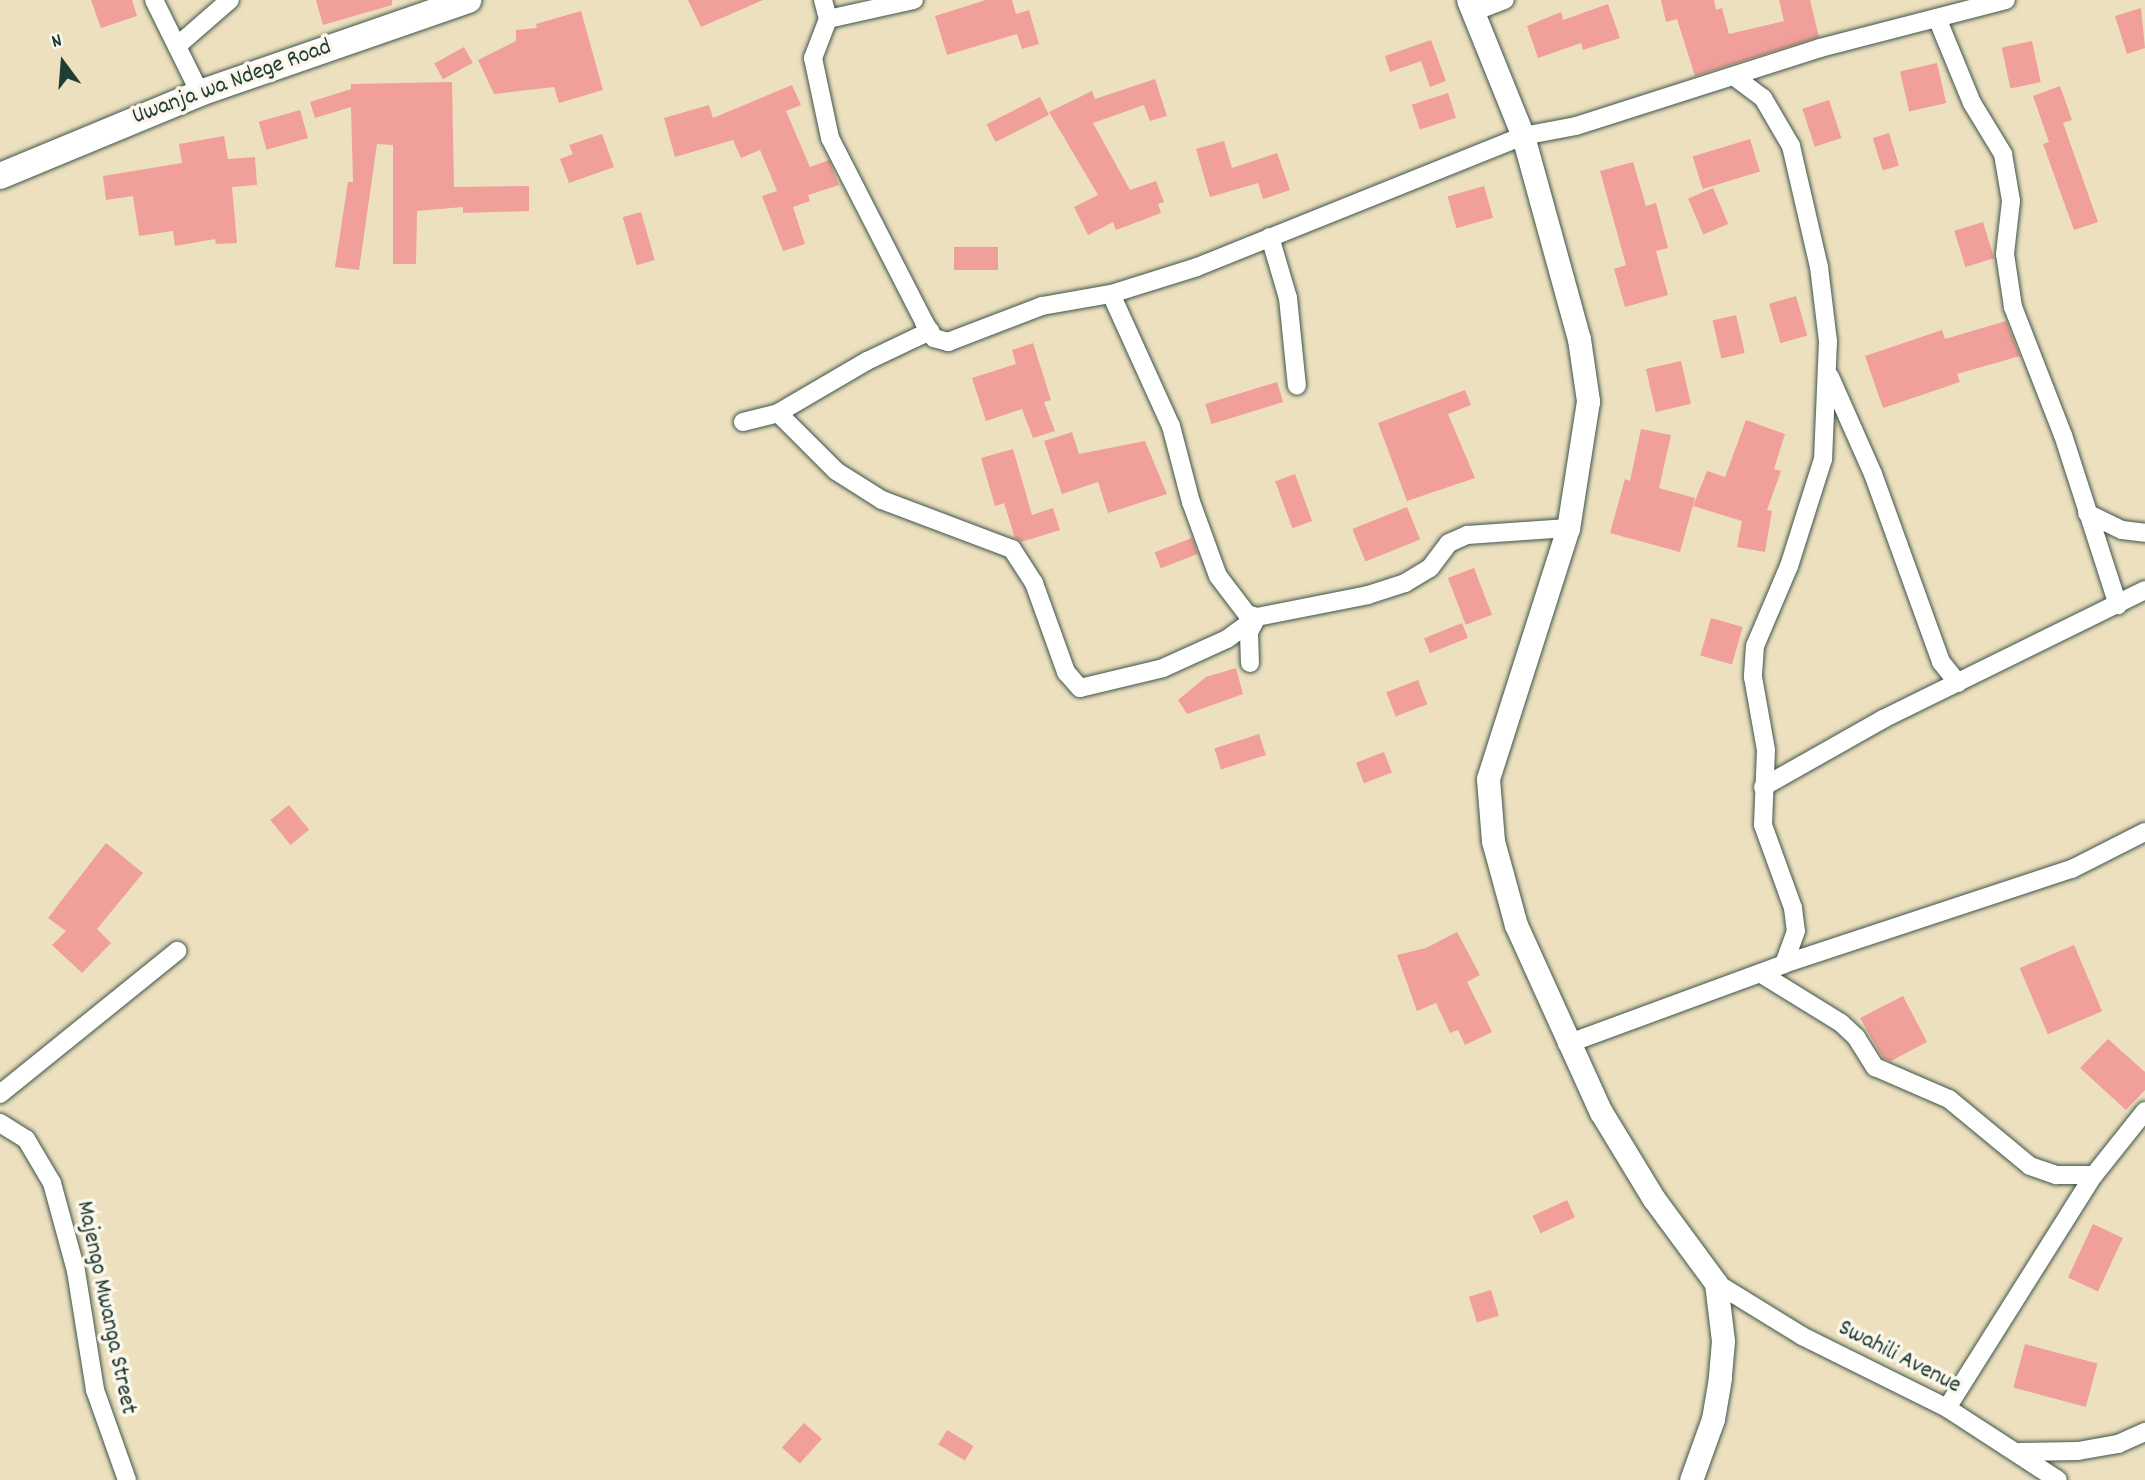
<!DOCTYPE html>
<style>
body{margin:0}
#map{position:relative;width:2145px;height:1480px;overflow:hidden;background:#ede0bf;font-family:Dekko,sans-serif}
div>[style]{position:absolute}
[style*='--x']{left:calc(var(--x)*1px);top:calc(var(--y)*1px);width:calc(var(--w)*1px);rotate:calc(var(--a)*1deg)}
.building>*{inset:0;background:#f09f9a;transform-origin:0 0}
.roads{filter:drop-shadow(0 0 2px #3e5549) drop-shadow(0 0 2px #3e5549)}
.minor>*{height:18px;margin:-9px;padding:0 9px;transform-origin:9px;border-radius:9px;background:#fff}
.tertiary>*{height:23px;margin:-11.5px;padding:0 11.5px;transform-origin:11.5px;border-radius:11.5px;background:#fff}
.secondary>*{height:26px;margin:-13px;padding:0 13px;transform-origin:13px;border-radius:13px;background:#fff}
span{translate:-50% -50%;white-space:nowrap;text-align:center;line-height:1.15;-webkit-text-stroke:7px #fbf7ec;paint-order:stroke}
.street-label{font-size:24px;color:#1f3d34}
.north{position:absolute;left:28px;top:28px;width:70px;height:70px;-webkit-text-stroke:5px #fbf7ec;paint-order:stroke;rotate:344deg;font-size:19px;font-weight:700;line-height:28px;text-align:center;color:#1f3d34}
.north::after{content:'';display:block;margin:auto;width:24px;height:32px;background:#1f3d34;clip-path:polygon(50% 0,100% 100%,50% 72%,0 100%)}
</style>
<div id="map">
<div class="building">
<div style="clip-path:polygon(91px 0,132px 0,137px 16px,101px 28px)"></div>
<div style="clip-path:polygon(316px 0,392px 0,392px 5px,323px 25px)"></div>
<div style="clip-path:polygon(688px 0,763px 0,701px 27px)"></div>
<div style="clip-path:polygon(986px 0,1012px 0,1016px 14px,1029px 10px,1039px 44px,1022px 49px,1017px 34px,947px 55px,935px 16px)"></div>
<div style="clip-path:polygon(1661px 0,1714px 0,1716px 10px,1722px 8px,1729px 34px,1784px 21px,1779px 0,1810px 0,1819px 37px,1695px 76px,1677px 19px,1666px 22px)"></div>
<div style="clip-path:polygon(1608px 4px,1620px 38px,1583px 50px,1581px 43px,1538px 58px,1527px 26px,1561px 12px,1563px 20px)"></div>
<div style="clip-path:polygon(2141px 8px,2145px 48px,2127px 54px,2115px 16px)"></div>
<div style="clip-path:polygon(581px 11px,603px 90px,559px 103px,554px 87px,494px 94px,478px 60px,516px 41px,516px 30px,537px 28px,536px 24px)"></div>
<div style="clip-path:polygon(1431px 40px,1446px 81px,1430px 87px,1421px 61px,1390px 72px,1385px 56px)"></div>
<div style="left:2032px;top:41px;width:42px;height:31px;rotate:78deg"></div>
<div style="left:464px;top:47px;width:18px;height:34px;rotate:61deg"></div>
<div style="left:1937px;top:63px;width:41px;height:38px;rotate:77deg"></div>
<div style="clip-path:polygon(1155px 79px,1167px 116px,1150px 121px,1144px 105px,1093px 123px,1130px 190px,1156px 181px,1164px 202px,1158px 204px,1161px 213px,1116px 230px,1113px 222px,1088px 235px,1074px 207px,1098px 195px,1049px 112px,1092px 91px,1095px 99px)"></div>
<div style="clip-path:polygon(452px 82px,454px 187px,529px 186px,529px 211px,463px 213px,463px 207px,417px 211px,416px 264px,393px 264px,393px 145px,377px 144px,359px 270px,335px 267px,348px 182px,353px 182px,351px 107px,315px 118px,310px 102px,351px 89px,351px 84px)"></div>
<div style="clip-path:polygon(792px 85px,801px 105px,786px 111px,810px 167px,829px 160px,839px 185px,808px 195px,810px 201px,793px 207px,805px 244px,783px 251px,762px 196px,777px 191px,760px 150px,741px 158px,733px 140px,675px 157px,664px 118px,709px 105px,713px 118px)"></div>
<div style="clip-path:polygon(2060px 86px,2072px 120px,2063px 123px,2098px 222px,2074px 230px,2043px 144px,2049px 142px,2033px 96px)"></div>
<div style="left:1448px;top:93px;width:26px;height:38px;rotate:72deg"></div>
<div style="left:1040px;top:97px;width:20px;height:60px;rotate:63deg"></div>
<div style="left:1829px;top:100px;width:40px;height:28px;rotate:72deg"></div>
<div style="left:300px;top:110px;width:29px;height:43px;rotate:74deg"></div>
<div style="left:1889px;top:133px;width:34px;height:17px;rotate:73deg"></div>
<div style="clip-path:polygon(602px 134px,614px 167px,569px 183px,560px 159px,573px 154px,569px 145px)"></div>
<div style="clip-path:polygon(224px 136px,228px 159px,255px 157px,257px 185px,232px 187px,237px 243px,216px 244px,215px 239px,175px 246px,173px 231px,139px 236px,133px 196px,106px 200px,103px 176px,182px 163px,179px 144px)"></div>
<div style="left:1750px;top:139px;width:34px;height:60px;rotate:73deg"></div>
<div style="clip-path:polygon(1224px 141px,1232px 168px,1277px 153px,1290px 190px,1263px 199px,1258px 183px,1210px 197px,1196px 149px)"></div>
<div style="clip-path:polygon(1633px 162px,1646px 206px,1656px 203px,1668px 248px,1656px 251px,1668px 295px,1625px 307px,1614px 269px,1626px 265px,1600px 171px)"></div>
<div style="left:1484px;top:186px;width:33px;height:38px;rotate:74deg"></div>
<div style="left:1713px;top:188px;width:39px;height:27px;rotate:67deg"></div>
<div style="left:641px;top:212px;width:50px;height:19px;rotate:74deg"></div>
<div style="left:1983px;top:222px;width:38px;height:30px;rotate:73deg"></div>
<div style="left:998px;top:247px;width:23px;height:44px;rotate:90deg"></div>
<div style="left:1796px;top:296px;width:41px;height:28px;rotate:74deg"></div>
<div style="left:1736px;top:315px;width:39px;height:24px;rotate:77deg"></div>
<div style="clip-path:polygon(2006px 321px,2020px 356px,1957px 374px,1960px 382px,1883px 408px,1865px 356px,1942px 330px,1945px 339px)"></div>
<div style="clip-path:polygon(1033px 343px,1051px 400px,1044px 402px,1055px 431px,1033px 438px,1022px 409px,986px 421px,972px 378px,1016px 364px,1012px 350px)"></div>
<div style="left:1681px;top:361px;width:44px;height:36px;rotate:77deg"></div>
<div style="left:1277px;top:382px;width:21px;height:75px;rotate:73deg"></div>
<div style="clip-path:polygon(1465px 390px,1471px 405px,1448px 414px,1475px 478px,1407px 501px,1378px 423px)"></div>
<div style="clip-path:polygon(1746px 420px,1785px 434px,1774px 469px,1781px 471px,1767px 510px,1772px 511px,1765px 552px,1737px 547px,1742px 521px,1693px 506px,1707px 471px,1725px 477px)"></div>
<div style="clip-path:polygon(1641px 429px,1671px 435px,1659px 488px,1695px 498px,1680px 552px,1610px 533px,1625px 479px,1630px 481px)"></div>
<div style="clip-path:polygon(1072px 432px,1079px 454px,1145px 441px,1167px 494px,1108px 513px,1098px 482px,1062px 494px,1044px 441px)"></div>
<div style="clip-path:polygon(1013px 449px,1032px 515px,1053px 508px,1060px 530px,1021px 542px,1015px 538px,1004px 503px,995px 506px,981px 458px)"></div>
<div style="left:1295px;top:474px;width:50px;height:21px;rotate:70deg"></div>
<div style="left:1407px;top:507px;width:35px;height:59px;rotate:68deg"></div>
<div style="left:1192px;top:538px;width:17px;height:40px;rotate:69deg"></div>
<div style="left:1474px;top:568px;width:50px;height:28px;rotate:69deg"></div>
<div style="left:1711px;top:618px;width:33px;height:39px;rotate:16deg"></div>
<div style="left:1462px;top:623px;width:16px;height:41px;rotate:68deg"></div>
<div style="clip-path:polygon(1236px 668px,1243px 694px,1187px 714px,1178px 700px,1206px 677px)"></div>
<div style="left:1418px;top:680px;width:26px;height:34px;rotate:69deg"></div>
<div style="left:1259px;top:734px;width:22px;height:47px;rotate:72deg"></div>
<div style="left:1384px;top:752px;width:22px;height:30px;rotate:69deg"></div>
<div style="left:289px;top:805px;width:32px;height:24px;rotate:51deg"></div>
<div style="clip-path:polygon(106px 843px,143px 873px,97px 929px,111px 943px,82px 973px,52px 945px,66px 931px,48px 918px)"></div>
<div style="clip-path:polygon(1457px 932px,1480px 975px,1467px 982px,1492px 1032px,1465px 1045px,1458px 1030px,1450px 1033px,1436px 1003px,1417px 1011px,1397px 955px,1426px 948px)"></div>
<div style="left:2074px;top:945px;width:72px;height:59px;rotate:67deg"></div>
<div style="clip-path:polygon(1903px 996px,1927px 1042px,1891px 1061px,1883px 1058px,1860px 1018px)"></div>
<div style="clip-path:polygon(2108px 1039px,2145px 1072px,2145px 1090px,2126px 1110px,2080px 1068px)"></div>
<div style="left:1567px;top:1200px;width:19px;height:38px;rotate:65deg"></div>
<div style="left:2093px;top:1224px;width:33px;height:59px;rotate:25deg"></div>
<div style="left:1491px;top:1290px;width:27px;height:23px;rotate:73deg"></div>
<div style="left:2025px;top:1344px;width:75px;height:45px;rotate:15deg"></div>
<div style="left:804px;top:1423px;width:24px;height:33px;rotate:42deg"></div>
<div style="left:947px;top:1430px;width:31px;height:17px;rotate:31deg"></div>
</div>
<div class="roads">
<div class="minor">
<div style="--x:154;--y:0;--w:104;--a:63.7"></div>
<div style="--x:823;--y:0;--w:20;--a:75"></div>
<div style="--x:828;--y:19;--w:42;--a:111"></div>
<div style="--x:813;--y:58;--w:82;--a:78"></div>
<div style="--x:830;--y:138;--w:207;--a:62.9"></div>
<div style="--x:924;--y:322;--w:19;--a:58"></div>
<div style="--x:934;--y:338;--w:15;--a:16"></div>
<div style="--x:948;--y:342;--w:101;--a:-21"></div>
<div style="--x:1042;--y:306;--w:70;--a:-9.9"></div>
<div style="--x:1111;--y:294;--w:90;--a:-17.4"></div>
<div style="--x:1197;--y:267;--w:351;--a:-21.9"></div>
<div style="--x:1523;--y:136;--w:54;--a:-10.7"></div>
<div style="--x:1576;--y:126;--w:256;--a:-17.7"></div>
<div style="--x:1820;--y:48;--w:192;--a:-14.5"></div>
<div style="--x:1473;--y:12;--w:34;--a:-21"></div>
<div style="--x:1937;--y:18;--w:92;--a:67.6"></div>
<div style="--x:1972;--y:103;--w:60;--a:58.7"></div>
<div style="--x:2003;--y:154;--w:48;--a:80.3"></div>
<div style="--x:2011;--y:201;--w:53;--a:96.5"></div>
<div style="--x:2005;--y:254;--w:54;--a:81.4"></div>
<div style="--x:2013;--y:307;--w:137;--a:68.7"></div>
<div style="--x:2063;--y:435;--w:179;--a:72.1"></div>
<div style="--x:828;--y:19;--w:88;--a:-12.5"></div>
<div style="--x:177;--y:46;--w:70;--a:-41"></div>
<div style="--x:1735;--y:77;--w:35;--a:37"></div>
<div style="--x:1763;--y:98;--w:56;--a:59.7"></div>
<div style="--x:1791;--y:146;--w:124;--a:77"></div>
<div style="--x:1819;--y:267;--w:75;--a:83.1"></div>
<div style="--x:1828;--y:341;--w:118;--a:92.4"></div>
<div style="--x:1823;--y:459;--w:112;--a:107.6"></div>
<div style="--x:1789;--y:566;--w:87;--a:113"></div>
<div style="--x:1755;--y:646;--w:31;--a:94"></div>
<div style="--x:1753;--y:677;--w:74;--a:79.9"></div>
<div style="--x:1766;--y:750;--w:75;--a:92.3"></div>
<div style="--x:1763;--y:825;--w:88;--a:70.1"></div>
<div style="--x:1793;--y:908;--w:23;--a:83"></div>
<div style="--x:1796;--y:931;--w:35;--a:110"></div>
<div style="--x:1270;--y:237;--w:64;--a:73.6"></div>
<div style="--x:1288;--y:298;--w:88;--a:84.2"></div>
<div style="--x:1111;--y:294;--w:145;--a:65.6"></div>
<div style="--x:1171;--y:426;--w:79;--a:75.3"></div>
<div style="--x:1191;--y:502;--w:79;--a:70"></div>
<div style="--x:1218;--y:576;--w:48;--a:52.7"></div>
<div style="--x:1247;--y:614;--w:10;--a:17"></div>
<div style="--x:1257;--y:617;--w:113;--a:-11.2"></div>
<div style="--x:1368;--y:595;--w:39;--a:-18"></div>
<div style="--x:1405;--y:583;--w:29;--a:-31"></div>
<div style="--x:1430;--y:568;--w:31;--a:-53"></div>
<div style="--x:1449;--y:543;--w:20;--a:-24"></div>
<div style="--x:1467;--y:535;--w:101;--a:-4"></div>
<div style="--x:1830;--y:377;--w:106;--a:66.1"></div>
<div style="--x:1873;--y:474;--w:200;--a:70.1"></div>
<div style="--x:1941;--y:662;--w:27;--a:51"></div>
<div style="--x:778;--y:413;--w:82;--a:45"></div>
<div style="--x:836;--y:471;--w:54;--a:32.2"></div>
<div style="--x:882;--y:500;--w:139;--a:20.7"></div>
<div style="--x:1012;--y:549;--w:40;--a:57.1"></div>
<div style="--x:1034;--y:583;--w:95;--a:70.2"></div>
<div style="--x:1066;--y:672;--w:21;--a:49"></div>
<div style="--x:1080;--y:688;--w:85;--a:-13.5"></div>
<div style="--x:1163;--y:668;--w:70;--a:-24.4"></div>
<div style="--x:1227;--y:639;--w:37;--a:-36"></div>
<div style="--x:743;--y:422;--w:36;--a:-14"></div>
<div style="--x:778;--y:413;--w:103;--a:-30.3"></div>
<div style="--x:867;--y:361;--w:70;--a:-25.5"></div>
<div style="--x:2087;--y:513;--w:39;--a:26"></div>
<div style="--x:2122;--y:530;--w:23;--a:7"></div>
<div style="--x:1250;--y:663;--w:31;--a:-92"></div>
<div style="--x:1249;--y:632;--w:17;--a:-62"></div>
<div style="--x:1763;--y:787;--w:138;--a:-29.5"></div>
<div style="--x:1883;--y:719;--w:292;--a:-26.2"></div>
<div style="--x:1760;--y:973;--w:95;--a:31.7"></div>
<div style="--x:1841;--y:1023;--w:21;--a:43"></div>
<div style="--x:1856;--y:1037;--w:36;--a:58"></div>
<div style="--x:1875;--y:1067;--w:81;--a:23.4"></div>
<div style="--x:1949;--y:1099;--w:105;--a:39.6"></div>
<div style="--x:2030;--y:1166;--w:28;--a:19"></div>
<div style="--x:2056;--y:1175;--w:38;--a:0"></div>
<div style="--x:1567;--y:1044;--w:231;--a:-20.2"></div>
<div style="--x:1784;--y:964;--w:303;--a:-18.3"></div>
<div style="--x:2072;--y:869;--w:82;--a:-26.9"></div>
<div style="--x:0;--y:1094;--w:228;--a:-38.9"></div>
<div style="--x:0;--y:1123;--w:31;--a:32"></div>
<div style="--x:26;--y:1139;--w:51;--a:59.4"></div>
<div style="--x:52;--y:1183;--w:91;--a:74.7"></div>
<div style="--x:76;--y:1271;--w:121;--a:80.9"></div>
<div style="--x:95;--y:1390;--w:96;--a:70.4"></div>
<div style="--x:1716;--y:1283;--w:101;--a:31.6"></div>
<div style="--x:1802;--y:1336;--w:162;--a:26.4"></div>
<div style="--x:1947;--y:1408;--w:132;--a:33"></div>
<div style="--x:1947;--y:1408;--w:275;--a:-57.8"></div>
<div style="--x:2094;--y:1175;--w:82;--a:-51.4"></div>
<div style="--x:2019;--y:1452;--w:59;--a:-1"></div>
<div style="--x:2078;--y:1451;--w:41;--a:-9.9"></div>
<div style="--x:2118;--y:1444;--w:30;--a:-24"></div>
</div>
<div class="tertiary">
<div style="--x:1468;--y:0;--w:147;--a:68"></div>
<div style="--x:1523;--y:136;--w:211;--a:74.6"></div>
<div style="--x:1579;--y:339;--w:63;--a:81.7"></div>
<div style="--x:1588;--y:401;--w:129;--a:98.9"></div>
<div style="--x:1568;--y:528;--w:263;--a:107.7"></div>
<div style="--x:1488;--y:779;--w:62;--a:85.4"></div>
<div style="--x:1493;--y:841;--w:87;--a:74.7"></div>
<div style="--x:1516;--y:925;--w:205;--a:65.6"></div>
<div style="--x:1601;--y:1112;--w:102;--a:58.7"></div>
<div style="--x:1654;--y:1199;--w:104;--a:53.6"></div>
<div style="--x:1716;--y:1283;--w:58;--a:83.1"></div>
<div style="--x:1723;--y:1341;--w:37;--a:95"></div>
<div style="--x:1720;--y:1378;--w:42;--a:99.7"></div>
<div style="--x:1713;--y:1419;--w:65;--a:109.8"></div>
</div>
<div class="secondary">
<div style="--x:0;--y:176;--w:217;--a:-22.5"></div>
<div style="--x:200;--y:93;--w:284;--a:-19.1"></div>
</div>
</div>
<div class="street-label">
<span style="left:232px;top:83px;rotate:-20deg">Uwanja wa Ndege Road</span>
<span style="left:105px;top:1308px;rotate:78deg">Majengo Mwanga Street</span>
<span style="left:1899px;top:1358px;rotate:27deg">Swahili Avenue</span>
</div>
<div class="north">N</div>
</div>
